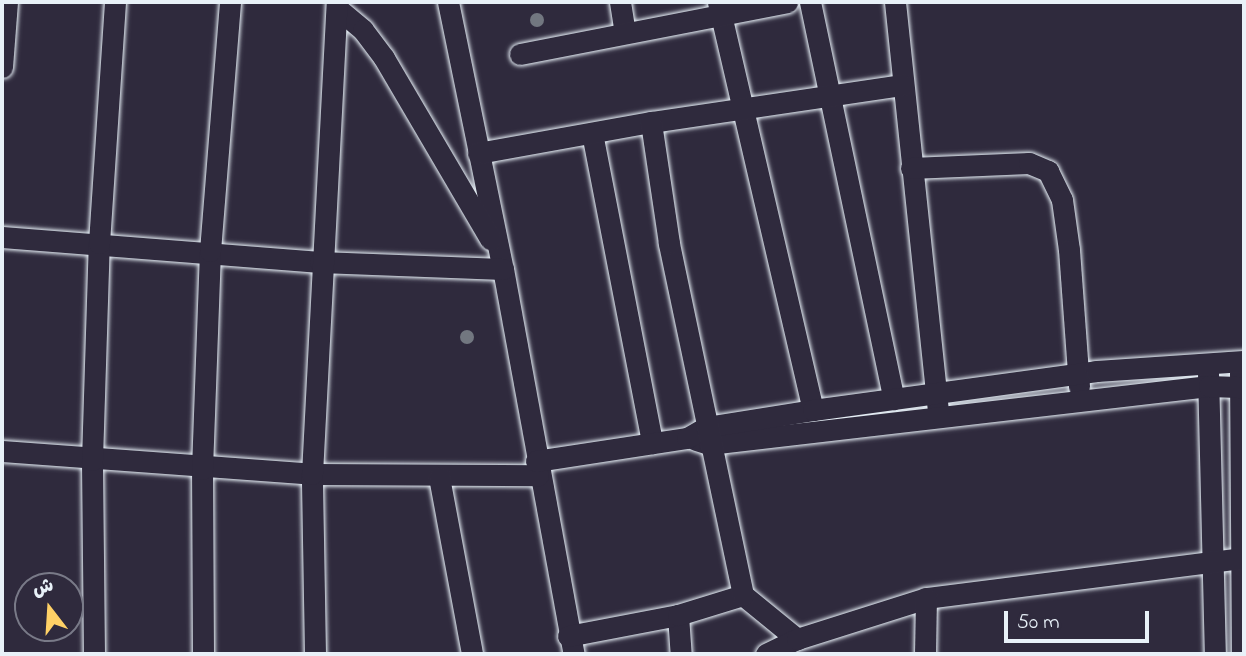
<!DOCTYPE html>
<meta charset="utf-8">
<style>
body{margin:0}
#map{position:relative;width:1246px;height:656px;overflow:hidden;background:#2f2a3d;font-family:"Indie Flower","Playpen Sans Arabic",sans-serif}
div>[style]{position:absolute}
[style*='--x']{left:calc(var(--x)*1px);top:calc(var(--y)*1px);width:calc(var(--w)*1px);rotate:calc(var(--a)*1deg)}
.roads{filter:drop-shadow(0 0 2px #e8f1f8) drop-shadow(0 0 2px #e8f1f8)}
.minor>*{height:21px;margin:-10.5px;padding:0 10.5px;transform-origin:10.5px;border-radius:10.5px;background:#2f2a3d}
.trees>*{width:14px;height:14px;margin:-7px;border-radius:50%;background:#727780}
span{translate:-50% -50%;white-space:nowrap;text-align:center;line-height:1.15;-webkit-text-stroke:7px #2f2a3d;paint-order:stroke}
.frame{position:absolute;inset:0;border:4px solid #e8f1f8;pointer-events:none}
.north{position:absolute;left:14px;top:572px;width:70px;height:70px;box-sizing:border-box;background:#2f2a3d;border:2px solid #797a88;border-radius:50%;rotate:343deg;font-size:19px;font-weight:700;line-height:28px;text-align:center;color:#e8f1f8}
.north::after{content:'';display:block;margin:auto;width:24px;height:32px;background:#ffd166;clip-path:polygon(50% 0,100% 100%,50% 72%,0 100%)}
.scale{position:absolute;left:1004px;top:611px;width:145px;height:32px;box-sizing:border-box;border:4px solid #e8f1f8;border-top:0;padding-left:9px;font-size:21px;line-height:24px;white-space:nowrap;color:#e8f1f8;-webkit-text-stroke:5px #2f2a3d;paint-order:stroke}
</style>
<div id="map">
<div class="roads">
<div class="minor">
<div style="--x:448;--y:2;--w:273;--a:78.4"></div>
<div style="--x:503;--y:269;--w:391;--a:79.6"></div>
<div style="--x:620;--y:2;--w:31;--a:81"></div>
<div style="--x:718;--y:2;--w:419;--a:76.9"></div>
<div style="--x:810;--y:2;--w:406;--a:78.1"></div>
<div style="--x:895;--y:2;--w:408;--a:84"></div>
<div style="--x:337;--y:8;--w:34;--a:40"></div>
<div style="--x:363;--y:30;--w:35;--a:53"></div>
<div style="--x:384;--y:58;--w:210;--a:59.6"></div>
<div style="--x:520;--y:54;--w:272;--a:-11"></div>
<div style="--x:2;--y:67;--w:65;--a:-85.6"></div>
<div style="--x:592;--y:133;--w:316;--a:79"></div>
<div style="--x:478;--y:153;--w:176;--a:-10.2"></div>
<div style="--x:651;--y:122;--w:254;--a:-8.4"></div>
<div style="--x:911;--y:168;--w:118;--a:-2.4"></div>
<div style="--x:1029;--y:163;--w:21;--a:23"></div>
<div style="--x:1048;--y:171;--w:32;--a:64"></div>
<div style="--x:1062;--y:200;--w:50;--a:82"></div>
<div style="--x:1069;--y:250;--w:137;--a:85.8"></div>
<div style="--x:2;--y:237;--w:319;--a:4.5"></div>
<div style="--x:320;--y:262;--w:183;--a:2.2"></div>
<div style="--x:1208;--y:373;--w:281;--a:88.6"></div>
<div style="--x:1240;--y:373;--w:281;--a:89.6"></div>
<div style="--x:696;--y:440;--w:14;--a:17"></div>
<div style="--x:709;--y:444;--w:503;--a:-6.62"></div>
<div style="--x:1209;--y:386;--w:35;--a:2"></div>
<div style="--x:2;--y:451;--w:311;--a:4.2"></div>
<div style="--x:312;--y:474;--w:226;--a:0.3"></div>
<div style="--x:536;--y:461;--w:153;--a:-8.7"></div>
<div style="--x:687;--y:438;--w:22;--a:-30"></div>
<div style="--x:706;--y:427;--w:108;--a:-9"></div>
<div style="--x:813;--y:410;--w:286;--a:-7.8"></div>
<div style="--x:1096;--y:371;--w:148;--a:-3.9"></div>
<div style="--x:439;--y:477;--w:180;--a:79.4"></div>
<div style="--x:743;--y:595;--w:70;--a:39.2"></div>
<div style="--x:678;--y:615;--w:39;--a:86"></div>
<div style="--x:568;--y:636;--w:112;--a:-10.8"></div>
<div style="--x:678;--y:615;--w:68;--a:-17.1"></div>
<div style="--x:743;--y:595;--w:360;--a:-101.9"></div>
<div style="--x:669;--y:243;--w:122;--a:-98.5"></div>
<div style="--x:94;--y:654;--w:194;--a:-90.6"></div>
<div style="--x:92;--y:460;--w:217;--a:-88.2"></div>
<div style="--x:99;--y:243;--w:242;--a:-86.2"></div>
<div style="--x:203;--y:654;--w:185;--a:-90.3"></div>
<div style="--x:202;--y:469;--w:218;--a:-87.9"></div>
<div style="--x:210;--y:251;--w:250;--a:-85.4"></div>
<div style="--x:315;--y:654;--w:180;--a:-91"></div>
<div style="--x:312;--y:474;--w:473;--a:-87"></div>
<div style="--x:766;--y:654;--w:34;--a:-26"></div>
<div style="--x:797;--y:639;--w:135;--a:-17.6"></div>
<div style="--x:926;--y:598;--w:321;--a:-7.2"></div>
<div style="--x:925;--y:654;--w:56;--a:-89"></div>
</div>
</div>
<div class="trees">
<div style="left:537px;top:20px"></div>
<div style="left:467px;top:337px"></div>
</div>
<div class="frame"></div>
<div class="north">ش</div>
<div class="scale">50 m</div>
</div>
